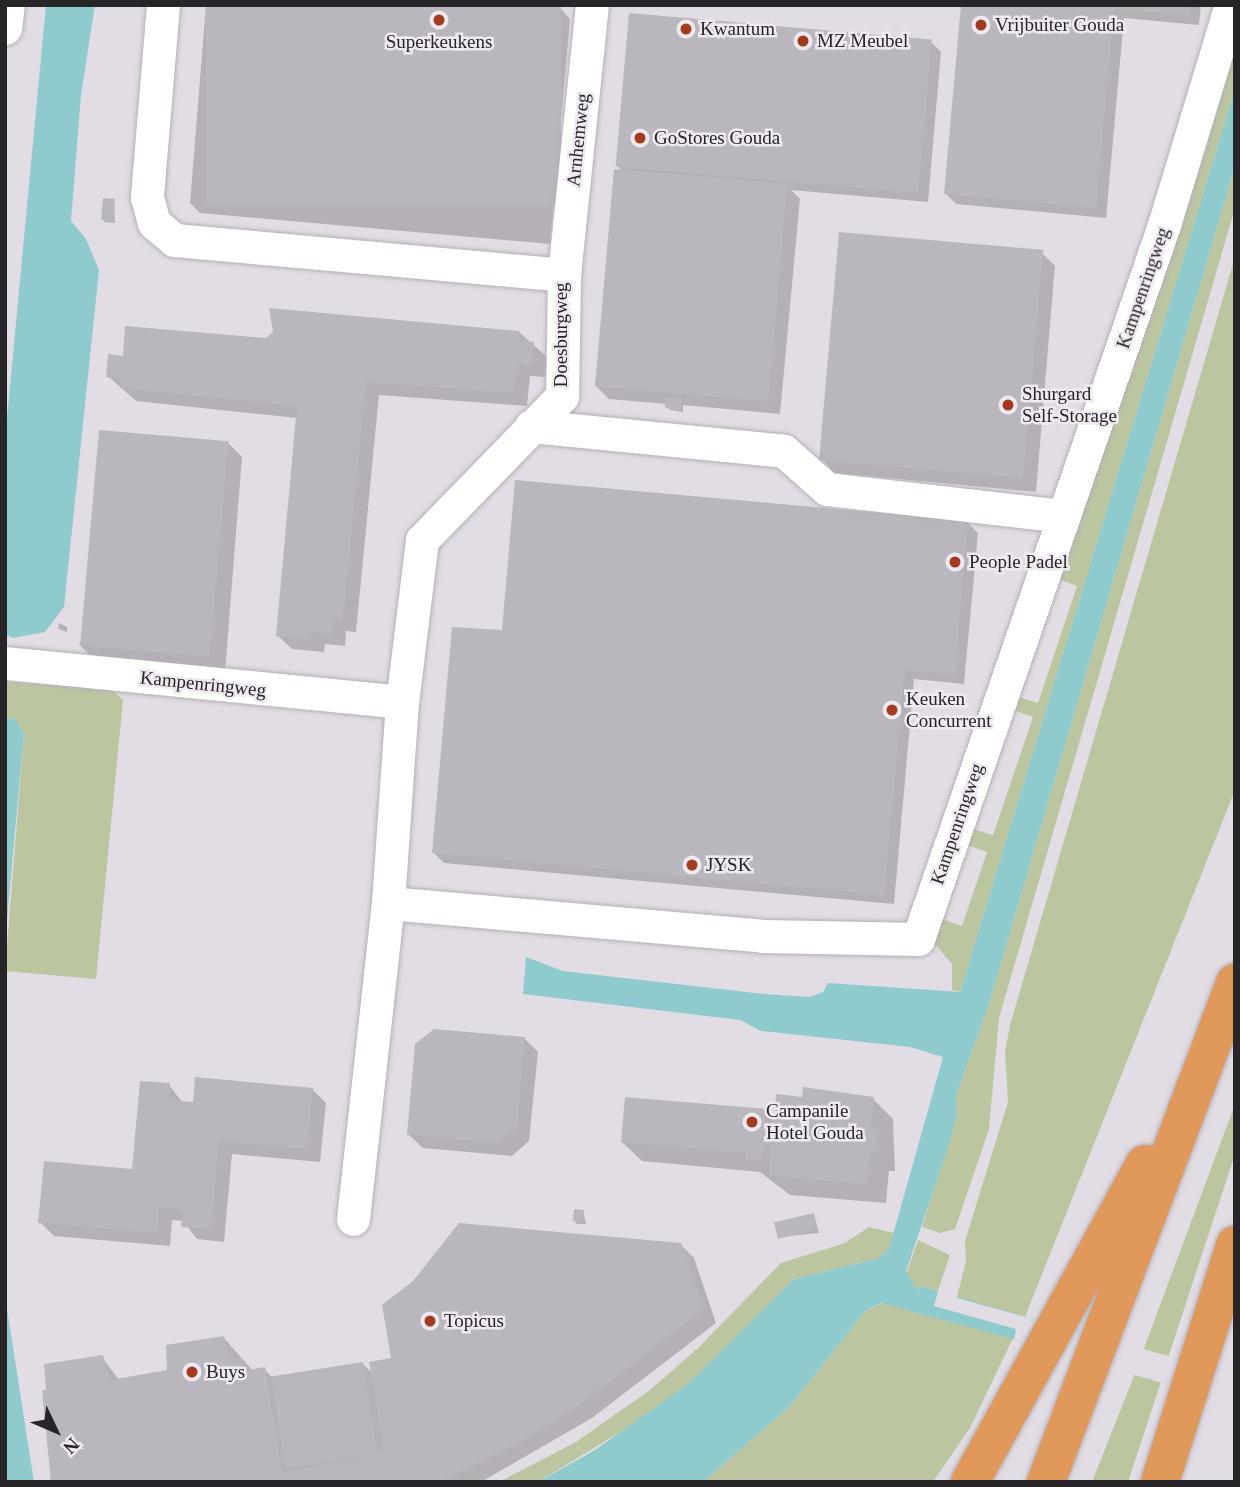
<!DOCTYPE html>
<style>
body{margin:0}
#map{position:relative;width:1240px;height:1487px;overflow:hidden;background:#e2dde4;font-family:"Times New Roman",serif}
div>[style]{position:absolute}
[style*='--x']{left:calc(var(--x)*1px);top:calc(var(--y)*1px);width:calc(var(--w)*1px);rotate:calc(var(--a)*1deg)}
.green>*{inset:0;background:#bbc6a1}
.water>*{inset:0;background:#8fcacd}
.pier>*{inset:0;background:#e2dde4}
.shadow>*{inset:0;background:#0003}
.building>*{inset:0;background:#bab6bd;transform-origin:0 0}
.roads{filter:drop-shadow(0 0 2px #b5b0b7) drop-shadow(0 0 2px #b5b0b7)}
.minor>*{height:33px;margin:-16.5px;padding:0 16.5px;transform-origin:16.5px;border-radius:16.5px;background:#fff}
.motorway>*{height:38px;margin:-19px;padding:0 19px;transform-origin:19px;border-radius:19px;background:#e0985b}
.dots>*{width:19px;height:19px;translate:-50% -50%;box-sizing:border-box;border:4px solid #efeaf1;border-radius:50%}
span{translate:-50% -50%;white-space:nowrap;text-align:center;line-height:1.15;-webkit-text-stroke:5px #efeaf1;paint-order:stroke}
.poi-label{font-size:19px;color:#272527}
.left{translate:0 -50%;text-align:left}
.street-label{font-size:19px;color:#272527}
.frame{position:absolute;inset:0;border:7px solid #272527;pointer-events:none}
.north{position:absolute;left:21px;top:1396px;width:70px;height:70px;-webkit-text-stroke:5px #efeaf1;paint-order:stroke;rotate:134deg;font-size:19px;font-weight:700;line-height:28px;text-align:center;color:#272527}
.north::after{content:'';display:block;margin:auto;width:24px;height:32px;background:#272527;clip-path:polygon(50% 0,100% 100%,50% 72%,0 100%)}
</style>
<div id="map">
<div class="green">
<div style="clip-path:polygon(1235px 37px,1235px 89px,960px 992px,952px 990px,952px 964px,933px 942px,941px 919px,962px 926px,987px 852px,967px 845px,972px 829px,993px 835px,1033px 717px,1013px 710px,1018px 697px,1038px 703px,1077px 586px,1058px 579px)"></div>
<div style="clip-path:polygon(1235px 166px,1235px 208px,999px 1018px,989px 1129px,955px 1229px,940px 1233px,922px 1227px,957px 1114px,956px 1095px,988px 1007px)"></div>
<div style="clip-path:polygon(1235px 257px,1235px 790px,1025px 1317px,957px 1297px,966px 1261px,965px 1241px,1008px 1102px,1005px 1052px,1010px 1025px)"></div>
<div style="clip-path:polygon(5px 682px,111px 689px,123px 700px,96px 979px,5px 971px,24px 733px,15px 719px,5px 718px)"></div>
<div style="clip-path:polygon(1235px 1104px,1235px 1154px,1168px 1358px,1143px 1351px)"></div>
<div style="clip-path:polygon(869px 1227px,894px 1233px,889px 1249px,879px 1258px,794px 1279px,687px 1385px,645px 1417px,538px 1482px,499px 1482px,576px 1442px,650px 1390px,698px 1348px,781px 1263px,845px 1243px)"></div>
<div style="clip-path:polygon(918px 1240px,950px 1255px,938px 1291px,920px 1286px,917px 1290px,906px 1274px)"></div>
<div style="clip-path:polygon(885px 1302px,1014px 1336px,970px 1428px,933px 1482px,703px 1482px,790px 1406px,865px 1311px)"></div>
<div style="clip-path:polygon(1136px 1371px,1162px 1379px,1128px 1482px,1092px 1482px)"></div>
</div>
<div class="water">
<div style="clip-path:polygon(46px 5px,95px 5px,81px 95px,71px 221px,86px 239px,99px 270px,64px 607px,45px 632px,13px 638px,5px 634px,5px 439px)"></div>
<div style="clip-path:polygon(1235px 89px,1235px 166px,988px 1007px,956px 1095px,957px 1114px,947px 1151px,906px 1271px,917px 1290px,920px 1286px,1235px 1377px,1235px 1400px,881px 1303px,865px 1311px,790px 1406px,703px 1482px,538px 1482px,595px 1450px,687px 1385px,794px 1279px,879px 1258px,889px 1249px,943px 1057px,910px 1047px,761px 1031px,740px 1020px,523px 994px,526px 957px,563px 971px,765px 994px,810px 997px,823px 992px,828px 983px,960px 992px)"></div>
<div style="clip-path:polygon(5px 718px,15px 719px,24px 733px,5px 942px)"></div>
<div style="clip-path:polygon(5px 1296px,34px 1482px,5px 1482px)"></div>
</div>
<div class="pier">
<div style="clip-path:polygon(939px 1288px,957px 1293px,957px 1298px,1235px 1374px,1235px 1404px,1014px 1340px,1016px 1329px,934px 1306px)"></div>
</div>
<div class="shadow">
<div style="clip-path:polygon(206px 5px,560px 8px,570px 19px,550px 244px,200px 213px,190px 203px)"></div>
<div style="clip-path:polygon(963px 5px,1201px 5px,1199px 25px,1124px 18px,1106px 218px,956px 204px,946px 194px)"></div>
<div style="clip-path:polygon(931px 42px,941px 52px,928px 202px,791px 190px,800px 199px,780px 414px,683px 405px,683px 412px,670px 410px,667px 404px,609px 399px,595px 385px,623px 172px,617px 165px)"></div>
<div style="clip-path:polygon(114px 201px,115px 223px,105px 222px,103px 220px)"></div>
<div style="clip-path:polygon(1042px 253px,1055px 266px,1036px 492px,835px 473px,822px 459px)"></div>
<div style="clip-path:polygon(519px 332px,547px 357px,545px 377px,530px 376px,527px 406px,379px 395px,356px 632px,346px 631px,345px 646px,325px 644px,324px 652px,292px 649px,278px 636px,297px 418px,136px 401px,108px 376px,125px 358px,267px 340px)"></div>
<div style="clip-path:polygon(228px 443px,242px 457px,225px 672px,92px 658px,79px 644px)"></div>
<div style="clip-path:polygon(967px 522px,978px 533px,964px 684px,914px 679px,894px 904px,444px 863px,434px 853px,503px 632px)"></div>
<div style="clip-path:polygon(59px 623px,67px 627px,67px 632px,58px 629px)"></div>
<div style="clip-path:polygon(524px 1038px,538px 1052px,529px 1141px,512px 1156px,423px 1148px,409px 1135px)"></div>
<div style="clip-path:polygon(169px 1085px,183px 1103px,194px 1104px,312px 1089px,326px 1103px,320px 1162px,232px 1154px,224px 1242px,197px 1239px,183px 1221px,172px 1220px,170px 1246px,54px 1236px,40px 1222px,133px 1171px)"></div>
<div style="clip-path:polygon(804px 1099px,873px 1099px,893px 1119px,895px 1171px,889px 1171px,886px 1203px,790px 1195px,760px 1172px,642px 1161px,622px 1142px,766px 1110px,775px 1120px)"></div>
<div style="clip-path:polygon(583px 1211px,586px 1224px,577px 1224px,575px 1221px)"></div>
<div style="clip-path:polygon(814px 1215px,819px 1233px,779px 1237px)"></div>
<div style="clip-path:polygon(680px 1244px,694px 1258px,716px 1323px,592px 1418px,481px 1482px,52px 1482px,102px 1357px,119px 1380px,169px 1372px,223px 1337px,253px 1371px,264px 1369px,273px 1378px,363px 1364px,373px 1374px,393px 1360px)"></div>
</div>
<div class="building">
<div style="left:206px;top:5px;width:355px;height:200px"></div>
<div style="clip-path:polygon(961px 5px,1190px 5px,1189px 15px,1114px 9px,1096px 208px,944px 194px)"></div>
<div style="left:629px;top:13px;width:304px;height:154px;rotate:5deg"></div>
<div style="left:614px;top:169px;width:174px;height:218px;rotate:5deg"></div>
<div style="left:103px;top:198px;width:12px;height:22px;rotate:5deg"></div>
<div style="left:839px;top:232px;width:205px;height:229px;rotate:5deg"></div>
<div style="clip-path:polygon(269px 308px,519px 331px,519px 340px,534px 342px,532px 366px,517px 363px,514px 393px,366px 382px,343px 619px,333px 618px,332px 634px,312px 632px,311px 640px,276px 636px,297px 406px,120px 388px,121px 378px,106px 377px,108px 354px,123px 356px,125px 326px,266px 338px,273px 332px)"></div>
<div style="clip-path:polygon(666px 397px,682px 398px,680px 410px,665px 408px)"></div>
<div style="left:99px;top:430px;width:130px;height:216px;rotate:5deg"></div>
<div style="clip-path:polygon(515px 480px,968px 521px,955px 675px,905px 670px,884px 895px,432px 853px,452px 627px,502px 630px)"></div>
<div style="clip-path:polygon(434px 1029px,525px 1037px,517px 1128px,498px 1143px,407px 1135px,415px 1044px)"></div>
<div style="clip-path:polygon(195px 1077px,313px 1088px,307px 1149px,219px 1141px,211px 1229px,181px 1227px,183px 1210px,159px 1207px,157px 1233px,38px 1223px,44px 1161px,132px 1169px,140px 1081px,170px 1083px,169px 1100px,193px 1102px)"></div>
<div style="clip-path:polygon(803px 1087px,874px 1097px,871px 1130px,877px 1130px,876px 1153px,870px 1152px,867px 1184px,769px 1176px,771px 1144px,764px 1143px,762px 1161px,745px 1160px,746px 1153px,621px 1142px,625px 1097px,766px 1109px,765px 1121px,774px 1121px,776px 1094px,802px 1097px)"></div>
<div style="left:574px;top:1209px;width:10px;height:12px;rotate:6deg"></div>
<div style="left:814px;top:1213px;width:17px;height:41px;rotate:77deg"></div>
<div style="clip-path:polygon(459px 1223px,681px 1243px,704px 1309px,579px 1405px,524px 1440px,442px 1481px,51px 1482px,42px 1390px,46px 1390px,44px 1364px,103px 1355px,110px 1380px,167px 1370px,166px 1345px,224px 1336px,230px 1359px,241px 1357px,243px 1371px,265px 1367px,282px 1473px,384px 1452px,369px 1362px,391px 1358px,382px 1305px,413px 1281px)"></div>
<div style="left:363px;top:1362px;width:93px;height:93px;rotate:81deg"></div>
</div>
<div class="roads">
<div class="minor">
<div style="--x:163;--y:5;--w:193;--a:94.8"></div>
<div style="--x:147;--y:197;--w:27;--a:75"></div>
<div style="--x:154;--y:223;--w:26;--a:40"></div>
<div style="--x:174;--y:240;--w:392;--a:5.1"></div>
<div style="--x:564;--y:275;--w:121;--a:90.9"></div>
<div style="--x:562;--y:396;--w:201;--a:134.2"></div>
<div style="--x:422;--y:540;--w:163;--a:97"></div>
<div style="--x:402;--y:702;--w:201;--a:94"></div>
<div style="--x:388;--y:903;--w:375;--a:5"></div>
<div style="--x:762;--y:936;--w:156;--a:1.1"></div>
<div style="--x:918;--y:939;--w:755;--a:-70.99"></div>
<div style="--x:1164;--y:225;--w:230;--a:-73.1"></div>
<div style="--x:5;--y:28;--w:23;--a:-83"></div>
<div style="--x:564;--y:275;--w:271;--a:-84.1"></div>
<div style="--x:531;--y:426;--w:254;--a:5.6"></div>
<div style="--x:784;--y:451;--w:57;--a:41.5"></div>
<div style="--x:827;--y:489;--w:238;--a:6.5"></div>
<div style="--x:5;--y:663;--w:399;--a:5.6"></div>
<div style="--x:353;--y:1219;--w:318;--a:-83.7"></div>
</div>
<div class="motorway">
<div style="--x:970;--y:1482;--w:363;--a:-61.2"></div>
<div style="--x:1046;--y:1482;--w:534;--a:-69.26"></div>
<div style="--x:1160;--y:1482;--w:249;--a:-72.4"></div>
</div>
</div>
<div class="dots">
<div style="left:439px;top:20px;background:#a33b20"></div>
<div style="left:981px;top:25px;background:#a33b20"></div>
<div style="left:686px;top:29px;background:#a33b20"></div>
<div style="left:803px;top:41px;background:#a33b20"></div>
<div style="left:640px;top:138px;background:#a33b20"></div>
<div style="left:1008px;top:405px;background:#a33b20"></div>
<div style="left:955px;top:562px;background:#a33b20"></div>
<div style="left:892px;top:710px;background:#a33b20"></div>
<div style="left:692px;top:865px;background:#a33b20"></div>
<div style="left:752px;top:1122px;background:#a33b20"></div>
<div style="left:430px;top:1321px;background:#a33b20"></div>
<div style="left:192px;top:1372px;background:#a33b20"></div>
</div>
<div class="poi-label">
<span class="left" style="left:995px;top:25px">Vrijbuiter Gouda</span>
<span class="left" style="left:700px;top:29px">Kwantum</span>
<span class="left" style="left:817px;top:41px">MZ Meubel</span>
<span style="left:439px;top:42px">Superkeukens</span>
<span class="left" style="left:654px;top:138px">GoStores Gouda</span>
<span class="left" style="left:1022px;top:405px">Shurgard<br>Self-Storage</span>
<span class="left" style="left:969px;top:562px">People Padel</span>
<span class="left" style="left:906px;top:710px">Keuken<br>Concurrent</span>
<span class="left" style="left:706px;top:865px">JYSK</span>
<span class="left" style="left:766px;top:1122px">Campanile<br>Hotel Gouda</span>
<span class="left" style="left:444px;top:1321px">Topicus</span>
<span class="left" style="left:206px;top:1372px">Buys</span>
</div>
<div class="street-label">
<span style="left:578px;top:140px;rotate:-84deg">Arnhemweg</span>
<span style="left:1143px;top:288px;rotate:-71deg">Kampenringweg</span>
<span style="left:561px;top:335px;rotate:-90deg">Doesburgweg</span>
<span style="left:203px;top:684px;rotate:6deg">Kampenringweg</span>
<span style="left:957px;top:824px;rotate:-71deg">Kampenringweg</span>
</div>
<div class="frame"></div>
<div class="north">N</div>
</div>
